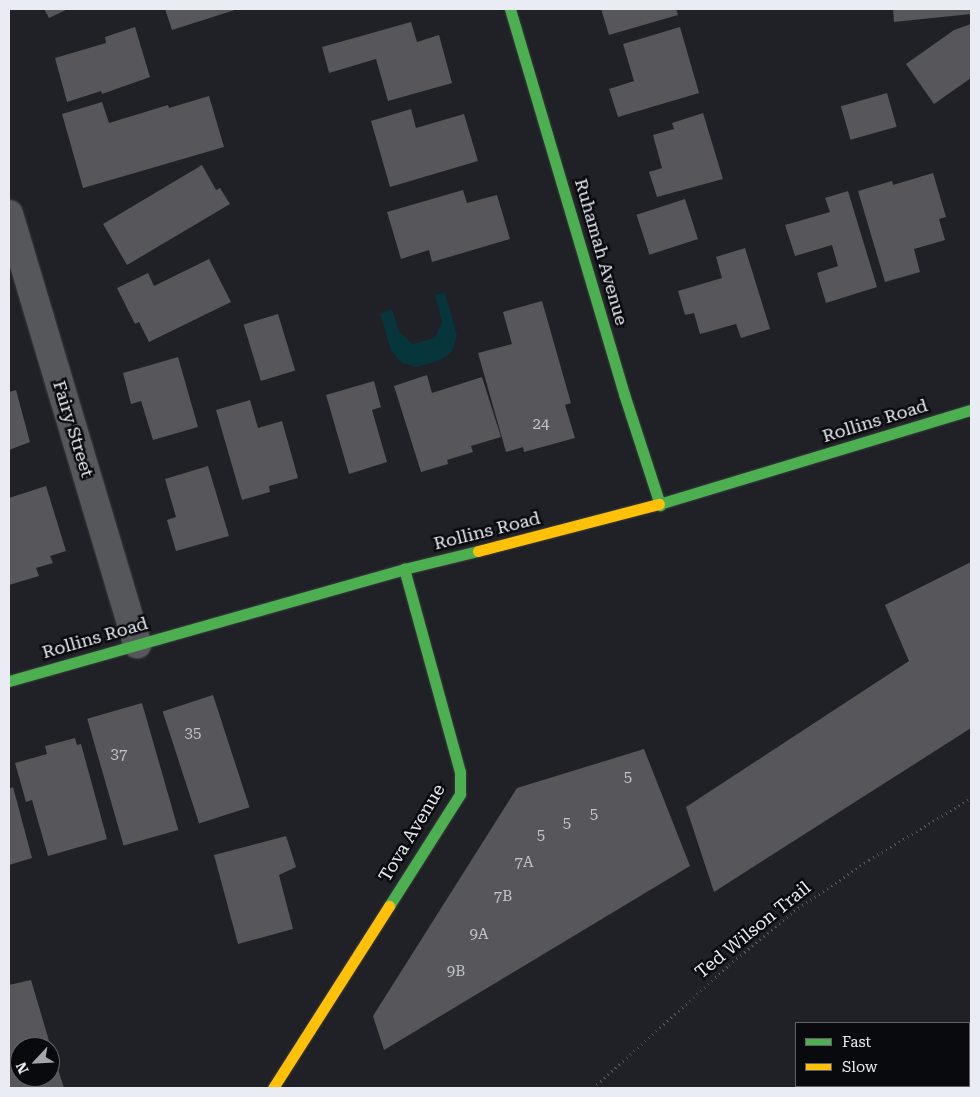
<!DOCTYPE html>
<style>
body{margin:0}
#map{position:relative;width:980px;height:1097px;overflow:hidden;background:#1f2126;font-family:"Roboto Serif",serif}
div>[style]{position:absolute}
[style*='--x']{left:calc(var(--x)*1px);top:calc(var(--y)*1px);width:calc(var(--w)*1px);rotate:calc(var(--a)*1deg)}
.water>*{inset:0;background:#06363c}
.building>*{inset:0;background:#56565b;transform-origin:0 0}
.path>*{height:3px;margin-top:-1.5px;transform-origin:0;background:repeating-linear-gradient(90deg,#525357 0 1px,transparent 0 5px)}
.roads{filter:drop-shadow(0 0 1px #3a3c40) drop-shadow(0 0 1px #3a3c40)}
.street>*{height:28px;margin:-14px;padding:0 14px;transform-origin:14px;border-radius:14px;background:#56575b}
.fast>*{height:11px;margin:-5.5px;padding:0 5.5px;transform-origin:5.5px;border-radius:5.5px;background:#4caf50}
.slow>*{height:11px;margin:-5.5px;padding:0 5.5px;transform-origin:5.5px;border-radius:5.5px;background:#ffc107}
span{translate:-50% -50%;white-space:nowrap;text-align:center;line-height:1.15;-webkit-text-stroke:5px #080a0e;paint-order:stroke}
.number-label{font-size:15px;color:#c4c6cd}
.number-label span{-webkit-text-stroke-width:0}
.street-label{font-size:18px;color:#e9ecf3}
.frame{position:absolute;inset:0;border:10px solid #e9ecf3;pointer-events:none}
.legend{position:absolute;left:795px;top:1022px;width:175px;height:65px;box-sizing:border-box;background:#080a0e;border:1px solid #62646a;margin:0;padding:6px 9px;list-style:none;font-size:15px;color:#e9ecf3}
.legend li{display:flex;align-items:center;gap:10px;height:25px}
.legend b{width:25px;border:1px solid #62646a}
.north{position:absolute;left:10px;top:1037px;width:50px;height:50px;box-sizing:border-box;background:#080a0e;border:1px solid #62646a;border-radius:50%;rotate:245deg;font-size:14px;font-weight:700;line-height:20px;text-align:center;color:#e9ecf3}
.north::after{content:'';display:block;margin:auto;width:18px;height:22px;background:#a2a5ab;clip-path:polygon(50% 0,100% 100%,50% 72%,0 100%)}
</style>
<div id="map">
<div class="water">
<div style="clip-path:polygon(445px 293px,457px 336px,452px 351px,441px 360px,417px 367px,402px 363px,391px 350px,380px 314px,392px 309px,399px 332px,413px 344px,435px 338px,442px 322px,435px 295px)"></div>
</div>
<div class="building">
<div style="clip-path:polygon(44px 9px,68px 9px,49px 18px)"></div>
<div style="clip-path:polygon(165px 9px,238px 9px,172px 30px)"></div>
<div style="clip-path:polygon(601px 9px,676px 9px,678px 15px,609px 35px)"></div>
<div style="clip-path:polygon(893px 9px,971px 9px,971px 14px,894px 22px)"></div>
<div style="clip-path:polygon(411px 22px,417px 42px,439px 35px,452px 83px,388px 101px,376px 59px,329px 73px,322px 47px)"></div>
<div style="clip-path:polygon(971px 24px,971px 78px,934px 104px,906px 64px,954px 30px)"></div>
<div style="clip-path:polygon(135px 27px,150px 77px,102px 94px,101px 91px,67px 102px,55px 58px,106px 43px,105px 37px)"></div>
<div style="clip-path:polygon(680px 27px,699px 93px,618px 117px,609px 89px,634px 81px,623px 44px)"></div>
<div style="left:887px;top:93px;width:35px;height:48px;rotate:74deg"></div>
<div style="clip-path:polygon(209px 96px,224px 147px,83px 188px,62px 114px,102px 102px,109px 123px,168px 105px,169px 108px)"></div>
<div style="clip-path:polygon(411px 109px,416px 128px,464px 114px,478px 161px,390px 187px,371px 121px)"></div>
<div style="clip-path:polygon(703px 113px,723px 179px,657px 197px,649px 172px,662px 168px,653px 135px,674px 129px,672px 123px)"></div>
<div style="clip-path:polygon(202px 165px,216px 190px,220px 188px,230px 204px,127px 265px,103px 224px)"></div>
<div style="clip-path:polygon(933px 173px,946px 217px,939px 219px,945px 240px,914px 249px,920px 272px,885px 282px,858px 191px,892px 181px,893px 185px)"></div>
<div style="clip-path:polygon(463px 190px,467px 203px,497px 195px,510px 239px,432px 262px,429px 250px,401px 259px,387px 212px)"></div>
<div style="clip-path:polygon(848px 191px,877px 287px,826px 303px,817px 273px,838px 266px,832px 245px,795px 256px,785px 225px,830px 212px,825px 198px)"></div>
<div style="left:685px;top:199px;width:42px;height:51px;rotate:72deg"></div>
<div style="clip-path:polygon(745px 248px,770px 329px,741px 338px,736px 324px,700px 334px,694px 313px,685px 315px,678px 291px,722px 278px,716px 257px)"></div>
<div style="clip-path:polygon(209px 259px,231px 302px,149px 342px,139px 322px,135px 324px,117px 288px,148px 273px,154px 286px)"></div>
<div style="clip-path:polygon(542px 301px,571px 403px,565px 405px,575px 438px,524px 452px,523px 447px,506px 452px,478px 353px,512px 344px,503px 312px)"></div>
<div style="left:278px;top:314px;width:59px;height:36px;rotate:73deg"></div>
<div style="clip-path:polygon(178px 357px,198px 427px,153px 440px,141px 401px,131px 404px,123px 373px)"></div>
<div style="clip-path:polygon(427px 375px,432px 393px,482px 377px,501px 437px,471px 446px,473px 452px,447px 460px,448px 464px,421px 472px,394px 386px)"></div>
<div style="clip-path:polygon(374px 381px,381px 407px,372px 410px,387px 462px,349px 474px,326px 395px)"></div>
<div style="clip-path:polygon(16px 390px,30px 442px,9px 450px,9px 392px)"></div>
<div style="clip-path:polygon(250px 400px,258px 428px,282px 421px,298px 478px,269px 486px,270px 492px,242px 500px,216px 410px)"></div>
<div style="clip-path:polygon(208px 466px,229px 536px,176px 551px,167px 520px,176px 517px,165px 479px)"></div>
<div style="clip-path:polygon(46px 486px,66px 551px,50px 556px,53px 563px,36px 568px,39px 576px,9px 585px,9px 498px)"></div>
<div style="clip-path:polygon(971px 562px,971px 728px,714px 892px,686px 807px,909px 661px,885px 605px)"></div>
<div style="left:213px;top:695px;width:118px;height:53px;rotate:72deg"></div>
<div style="left:142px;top:703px;width:132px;height:57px;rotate:74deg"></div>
<div style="clip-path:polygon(75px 738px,77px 745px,81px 744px,107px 839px,48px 856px,32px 800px,26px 802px,15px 763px,47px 754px,45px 746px)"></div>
<div style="clip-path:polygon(644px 749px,690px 866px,384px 1050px,373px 1016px,517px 788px)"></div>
<div style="clip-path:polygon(13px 787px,32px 858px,9px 865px,9px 789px)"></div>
<div style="clip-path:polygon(286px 836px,296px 867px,279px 875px,293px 929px,238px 944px,214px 855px)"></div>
<div style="clip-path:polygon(evenodd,31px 980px,50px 1044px,64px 1088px,9px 1088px,9px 985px,31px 980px,20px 1047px,50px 1047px,50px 1077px,20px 1077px,20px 1047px)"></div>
</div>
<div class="path">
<div style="--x:593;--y:1088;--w:183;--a:-42.1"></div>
<div style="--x:729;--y:965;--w:85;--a:-39.7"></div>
<div style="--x:794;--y:911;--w:91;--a:-34.2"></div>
<div style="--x:869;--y:860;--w:119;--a:-31.3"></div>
</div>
<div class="roads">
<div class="street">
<div style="--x:9;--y:214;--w:449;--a:73.4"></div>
</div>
<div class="fast">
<div style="--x:510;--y:9;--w:402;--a:73.5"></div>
<div style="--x:624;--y:394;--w:117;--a:72"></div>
<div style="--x:659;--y:504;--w:326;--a:-16.8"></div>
<div style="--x:9;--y:681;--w:411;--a:-15.8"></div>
<div style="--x:404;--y:569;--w:76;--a:-13.7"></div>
<div style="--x:389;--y:906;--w:133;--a:-57.6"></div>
<div style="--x:460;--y:794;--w:22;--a:-90"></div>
<div style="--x:460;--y:772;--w:211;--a:-105.4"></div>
<div style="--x:969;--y:1063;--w:3;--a:-45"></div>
<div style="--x:940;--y:1088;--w:4;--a:-34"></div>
</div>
<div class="slow">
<div style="--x:478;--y:551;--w:187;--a:-14.6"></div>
<div style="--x:273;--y:1088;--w:216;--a:-57.5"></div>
</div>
</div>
<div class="number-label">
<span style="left:541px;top:425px">24</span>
<span style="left:193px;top:734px">35</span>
<span style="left:119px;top:755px">37</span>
<span style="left:628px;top:778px">5</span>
<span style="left:594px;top:815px">5</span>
<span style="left:567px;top:824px">5</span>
<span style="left:541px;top:836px">5</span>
<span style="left:524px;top:863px">7A</span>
<span style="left:503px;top:897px">7B</span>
<span style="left:479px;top:935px">9A</span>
<span style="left:456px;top:972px">9B</span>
</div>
<div class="street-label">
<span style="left:601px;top:252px;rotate:74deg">Ruhamah Avenue</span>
<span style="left:875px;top:421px;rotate:-17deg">Rollins Road</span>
<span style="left:73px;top:429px;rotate:73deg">Fairy Street</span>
<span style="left:487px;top:531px;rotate:-14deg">Rollins Road</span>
<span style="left:95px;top:638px;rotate:-16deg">Rollins Road</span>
<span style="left:412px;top:833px;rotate:-59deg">Tova Avenue</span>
<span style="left:753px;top:930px;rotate:-39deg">Ted Wilson Trail</span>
</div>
<div class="frame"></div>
<ul class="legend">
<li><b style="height:6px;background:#4caf50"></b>Fast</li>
<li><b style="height:6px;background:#ffc107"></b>Slow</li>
</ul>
<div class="north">N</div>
</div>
